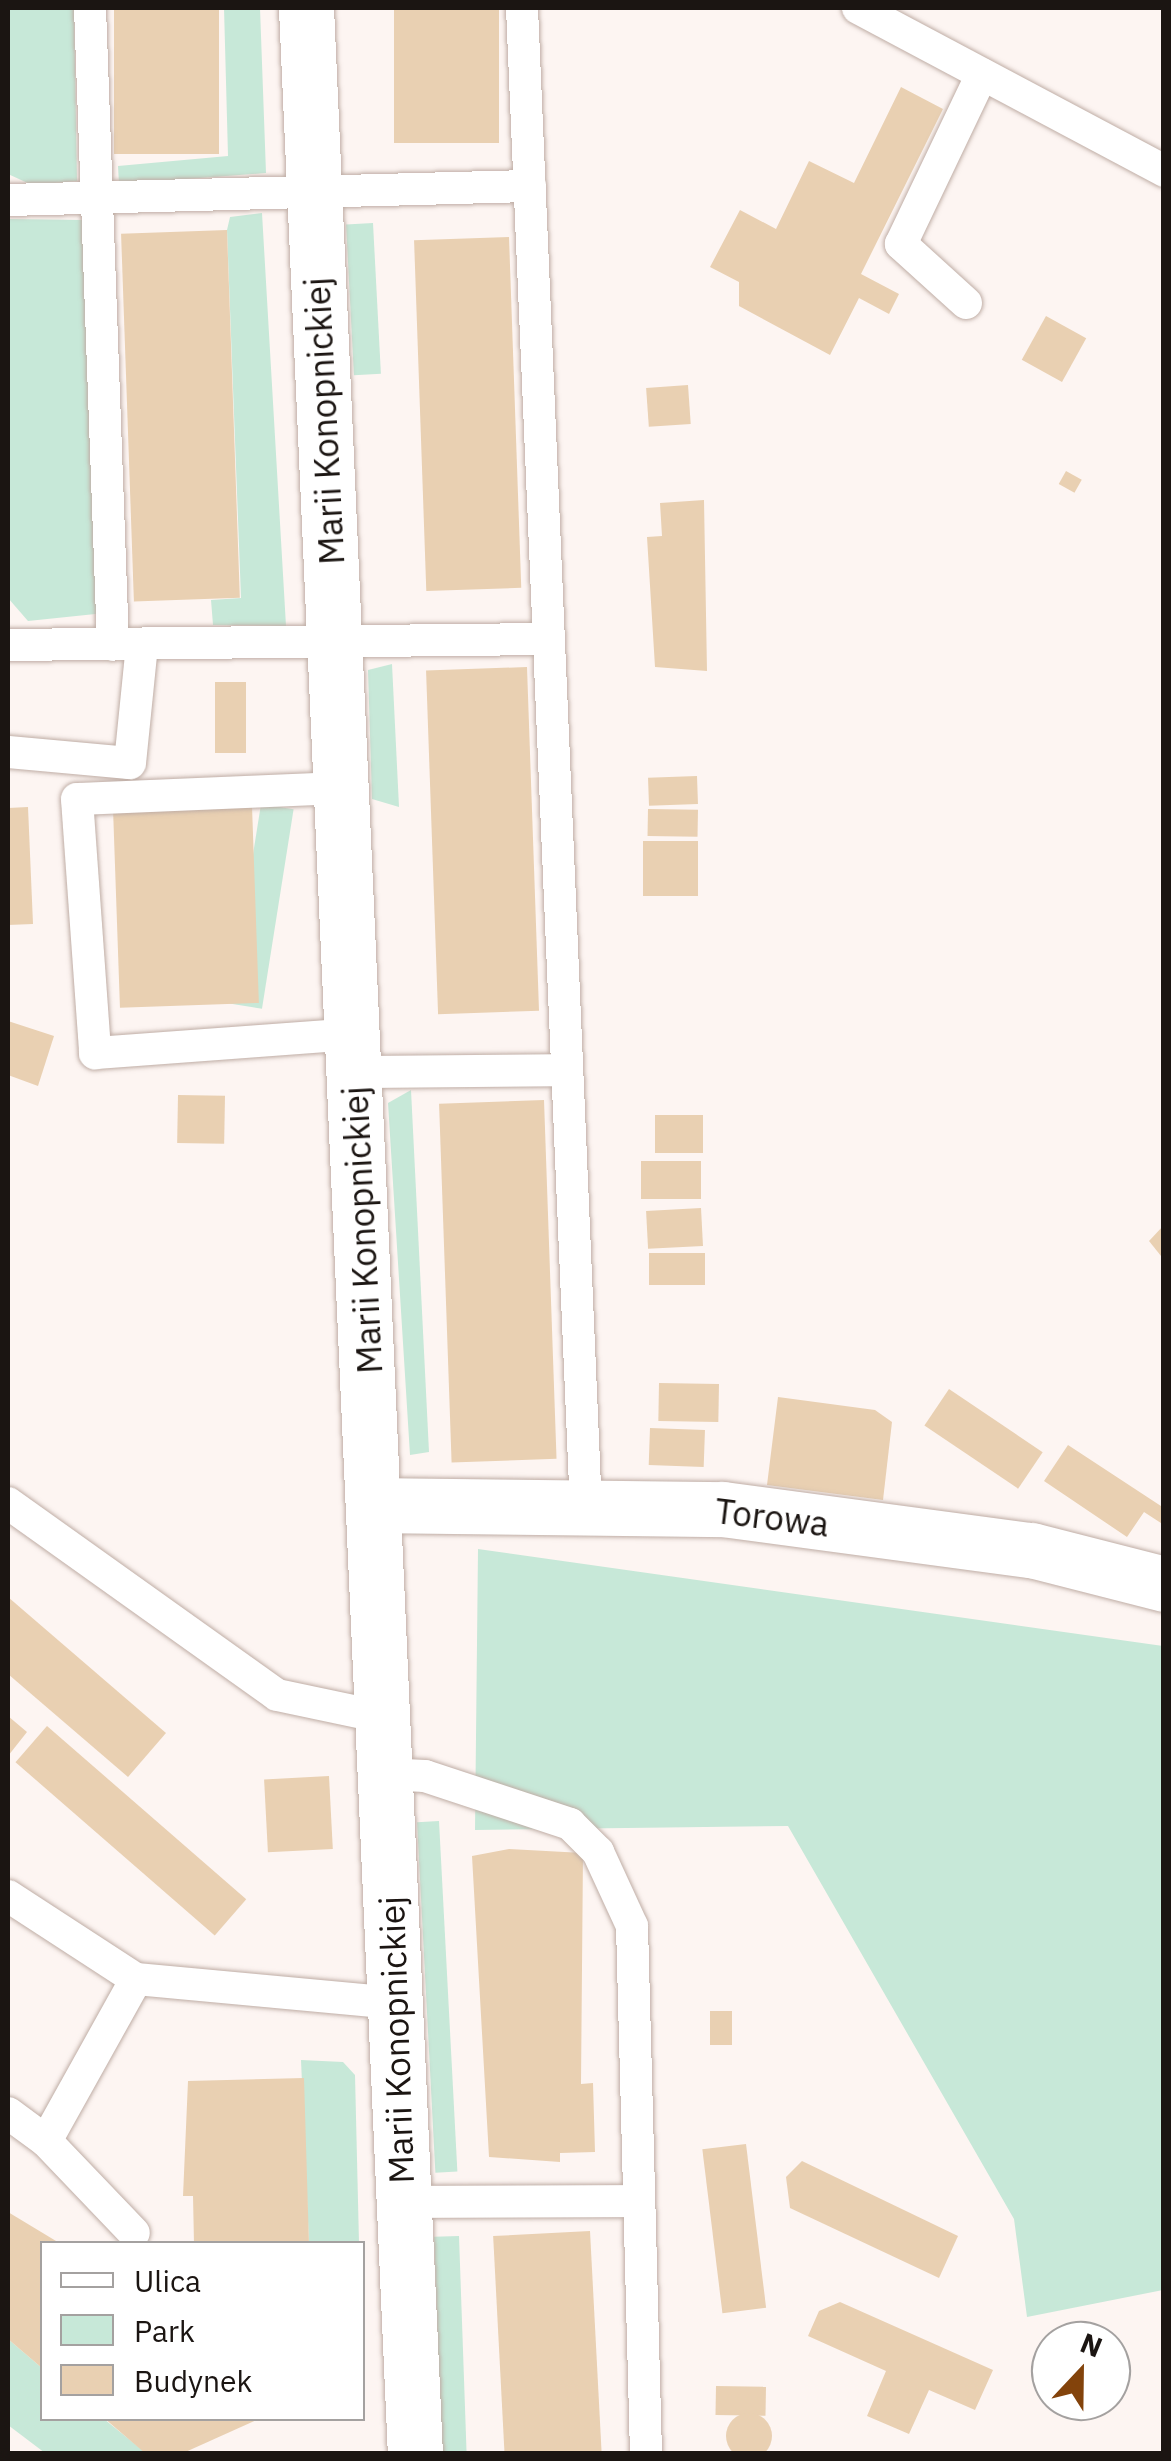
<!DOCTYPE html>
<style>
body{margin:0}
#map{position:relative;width:1171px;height:2461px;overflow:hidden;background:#fdf5f2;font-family:"IBM Plex Sans",sans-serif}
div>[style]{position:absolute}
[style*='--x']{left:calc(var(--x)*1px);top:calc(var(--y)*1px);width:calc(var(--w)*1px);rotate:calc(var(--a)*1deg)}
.green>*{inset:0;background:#c7e8d8;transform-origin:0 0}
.building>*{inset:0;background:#e9d0b2;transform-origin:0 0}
.round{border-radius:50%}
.roads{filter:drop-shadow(0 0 2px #bfada5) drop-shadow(0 0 2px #bfada5)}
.service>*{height:32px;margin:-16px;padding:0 16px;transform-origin:16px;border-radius:16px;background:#fff}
.minor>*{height:55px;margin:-27.5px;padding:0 27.5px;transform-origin:27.5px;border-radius:27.5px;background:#fff}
span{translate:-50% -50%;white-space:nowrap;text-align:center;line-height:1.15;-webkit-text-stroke:8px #fff;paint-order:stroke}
.street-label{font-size:35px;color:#1b1512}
.frame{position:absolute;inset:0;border:10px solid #1b1512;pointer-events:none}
.legend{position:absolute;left:40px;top:2241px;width:325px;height:180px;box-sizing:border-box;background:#fff;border:2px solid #a4a1a0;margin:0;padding:12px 18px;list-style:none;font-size:30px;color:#1b1512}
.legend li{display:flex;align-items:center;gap:20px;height:50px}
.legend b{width:50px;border:2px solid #a4a1a0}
.north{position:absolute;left:1031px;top:2321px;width:100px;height:100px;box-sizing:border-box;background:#fff;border:2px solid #a4a1a0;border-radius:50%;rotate:22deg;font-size:28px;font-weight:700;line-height:40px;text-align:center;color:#1b1512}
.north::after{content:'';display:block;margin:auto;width:35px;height:45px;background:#83430b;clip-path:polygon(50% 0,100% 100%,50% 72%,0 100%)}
</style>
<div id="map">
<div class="green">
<div style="clip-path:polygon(8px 8px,74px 8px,77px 181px,32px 185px,8px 174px)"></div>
<div style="clip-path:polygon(224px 8px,260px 8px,266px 173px,119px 184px,118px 166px,228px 156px)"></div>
<div style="clip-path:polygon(262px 213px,286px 626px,213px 625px,211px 600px,241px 598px,227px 230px,230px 217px)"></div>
<div style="clip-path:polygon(8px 219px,84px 220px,105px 613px,28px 621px,8px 598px)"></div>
<div style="left:373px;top:223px;width:151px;height:27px;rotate:87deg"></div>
<div style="clip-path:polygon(392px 664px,399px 807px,372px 799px,368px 670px)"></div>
<div style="left:261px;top:804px;width:33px;height:202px;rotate:9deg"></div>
<div style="clip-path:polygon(411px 1090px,429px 1452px,410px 1455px,388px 1103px)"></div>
<div style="clip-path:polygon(478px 1549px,1163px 1646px,1163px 2290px,1027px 2317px,1014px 2219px,788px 1826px,475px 1830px)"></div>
<div style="left:439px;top:1821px;width:351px;height:22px;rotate:87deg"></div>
<div style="clip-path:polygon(301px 2060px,343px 2062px,355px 2075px,359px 2243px,309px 2243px)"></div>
<div style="left:459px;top:2236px;width:217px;height:25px;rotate:88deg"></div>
<div style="clip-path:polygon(8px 2339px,42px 2368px,42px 2418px,104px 2419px,146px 2453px,45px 2453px,8px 2425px)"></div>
</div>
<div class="building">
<div style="left:114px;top:8px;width:105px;height:146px"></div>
<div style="left:394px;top:8px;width:105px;height:135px"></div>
<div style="clip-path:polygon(901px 87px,943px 109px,861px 274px,899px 294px,889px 314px,859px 298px,830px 355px,739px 306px,739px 282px,710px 267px,740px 210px,776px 229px,809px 161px,854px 183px)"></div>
<div style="left:227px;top:230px;width:368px;height:106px;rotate:88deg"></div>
<div style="left:509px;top:237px;width:351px;height:95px;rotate:88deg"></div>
<div style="left:1046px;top:316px;width:46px;height:50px;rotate:29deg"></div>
<div style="left:688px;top:385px;width:39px;height:42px;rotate:86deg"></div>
<div style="left:1066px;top:471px;width:18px;height:15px;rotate:29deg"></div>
<div style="clip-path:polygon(704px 500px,707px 671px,655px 667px,647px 537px,662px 536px,660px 503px)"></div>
<div style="left:527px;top:667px;width:344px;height:101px;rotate:88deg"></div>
<div style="left:215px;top:682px;width:31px;height:71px"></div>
<div style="left:697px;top:776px;width:28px;height:49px;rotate:88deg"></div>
<div style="left:252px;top:806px;width:197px;height:139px;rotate:88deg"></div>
<div style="clip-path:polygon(28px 807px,33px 924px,8px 925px,8px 808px)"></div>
<div style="left:648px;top:809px;width:50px;height:27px;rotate:1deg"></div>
<div style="left:643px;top:841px;width:55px;height:55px"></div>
<div style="clip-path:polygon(8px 1021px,54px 1036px,38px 1086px,8px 1075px)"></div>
<div style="left:178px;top:1095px;width:47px;height:48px;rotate:1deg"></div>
<div style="left:544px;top:1100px;width:359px;height:105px;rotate:88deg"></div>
<div style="left:655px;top:1115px;width:48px;height:38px"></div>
<div style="left:641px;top:1161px;width:60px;height:38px"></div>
<div style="left:701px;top:1208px;width:38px;height:55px;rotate:87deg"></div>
<div style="clip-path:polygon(1164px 1225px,1164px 1255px,1161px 1256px,1149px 1241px)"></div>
<div style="left:649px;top:1253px;width:56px;height:32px"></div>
<div style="left:659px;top:1383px;width:60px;height:38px;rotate:1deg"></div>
<div style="left:949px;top:1389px;width:113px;height:44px;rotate:34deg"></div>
<div style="clip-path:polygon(778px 1397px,875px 1410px,892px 1422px,883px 1500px,767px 1485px)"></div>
<div style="left:650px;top:1428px;width:55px;height:37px;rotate:2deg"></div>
<div style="clip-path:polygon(1068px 1445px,1164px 1508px,1164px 1525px,1144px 1512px,1127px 1537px,1044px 1481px)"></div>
<div style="clip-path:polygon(8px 1597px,166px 1733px,128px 1777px,8px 1674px)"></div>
<div style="clip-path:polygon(8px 1716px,27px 1732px,8px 1756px)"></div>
<div style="left:47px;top:1726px;width:264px;height:48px;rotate:41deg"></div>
<div style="left:329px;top:1776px;width:73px;height:65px;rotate:87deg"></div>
<div style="clip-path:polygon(509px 1849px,583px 1853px,581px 2084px,593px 2083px,595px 2152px,560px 2153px,560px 2162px,489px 2157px,472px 1856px)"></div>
<div style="left:710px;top:2011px;width:22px;height:34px"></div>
<div style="clip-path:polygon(304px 2078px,309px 2244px,194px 2244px,193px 2196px,183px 2196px,188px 2081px)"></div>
<div style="left:746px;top:2144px;width:165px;height:44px;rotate:83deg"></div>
<div style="clip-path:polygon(802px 2161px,958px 2236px,939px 2278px,790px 2208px,786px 2177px)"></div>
<div style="clip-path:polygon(8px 2212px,61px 2244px,42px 2244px,42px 2368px,8px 2339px)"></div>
<div style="left:590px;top:2231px;width:223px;height:97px;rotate:87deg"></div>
<div style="clip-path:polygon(840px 2302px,993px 2370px,975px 2410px,929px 2390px,909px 2434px,867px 2416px,886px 2371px,808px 2336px,819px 2311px)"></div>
<div style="left:716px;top:2386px;width:50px;height:29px;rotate:1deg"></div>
<div class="round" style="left:726px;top:2413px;width:46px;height:46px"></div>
<div style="clip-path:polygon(104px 2418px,261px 2418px,181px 2454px,146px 2454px)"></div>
</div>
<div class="roads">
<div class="service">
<div style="--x:90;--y:8;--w:637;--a:87.93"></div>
<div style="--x:522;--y:8;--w:1501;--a:87.56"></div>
<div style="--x:858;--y:8;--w:347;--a:28"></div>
<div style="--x:8;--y:200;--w:522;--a:-1.54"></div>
<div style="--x:966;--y:303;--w:88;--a:-137.8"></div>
<div style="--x:901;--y:244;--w:188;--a:-64.5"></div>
<div style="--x:8;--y:645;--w:541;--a:-0.64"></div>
<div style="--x:8;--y:752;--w:122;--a:5.2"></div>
<div style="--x:130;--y:763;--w:119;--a:-84.2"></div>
<div style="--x:342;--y:788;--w:265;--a:177.6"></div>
<div style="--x:77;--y:799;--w:255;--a:85.9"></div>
<div style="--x:95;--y:1053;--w:259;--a:-4.2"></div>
<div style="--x:355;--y:1072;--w:212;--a:-0.5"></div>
<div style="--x:8;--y:1503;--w:330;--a:35.5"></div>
<div style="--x:277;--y:1695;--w:106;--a:11.9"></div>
<div style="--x:384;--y:1774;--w:41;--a:2.8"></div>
<div style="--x:425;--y:1776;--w:153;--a:18.3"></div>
<div style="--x:570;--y:1824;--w:40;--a:45"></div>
<div style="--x:598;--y:1852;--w:81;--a:65.3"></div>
<div style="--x:632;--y:1926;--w:528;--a:88.48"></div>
<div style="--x:8;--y:1896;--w:153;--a:33"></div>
<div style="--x:136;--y:1979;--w:260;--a:5.3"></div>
<div style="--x:8;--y:2113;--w:47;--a:36.4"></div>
<div style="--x:46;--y:2141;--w:185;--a:-60.9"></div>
<div style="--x:46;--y:2141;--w:127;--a:46.3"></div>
<div style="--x:403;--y:2202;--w:236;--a:-0.2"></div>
</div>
<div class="minor">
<div style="--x:306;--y:8;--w:2448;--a:87.45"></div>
<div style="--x:375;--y:1505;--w:347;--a:0.7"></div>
<div style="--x:722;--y:1509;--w:312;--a:7.6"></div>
<div style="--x:1031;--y:1550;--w:137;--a:14.3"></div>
</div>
</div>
<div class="street-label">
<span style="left:324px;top:421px;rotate:-93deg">Marii Konopnickiej</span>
<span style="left:362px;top:1230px;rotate:-93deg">Marii Konopnickiej</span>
<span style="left:772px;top:1517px;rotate:7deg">Torowa</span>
<span style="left:396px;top:2040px;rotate:-92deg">Marii Konopnickiej</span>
</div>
<div class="frame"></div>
<ul class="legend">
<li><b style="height:12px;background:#fff"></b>Ulica</li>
<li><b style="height:28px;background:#c7e8d8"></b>Park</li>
<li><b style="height:28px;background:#e9d0b2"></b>Budynek</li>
</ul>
<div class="north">N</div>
</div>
